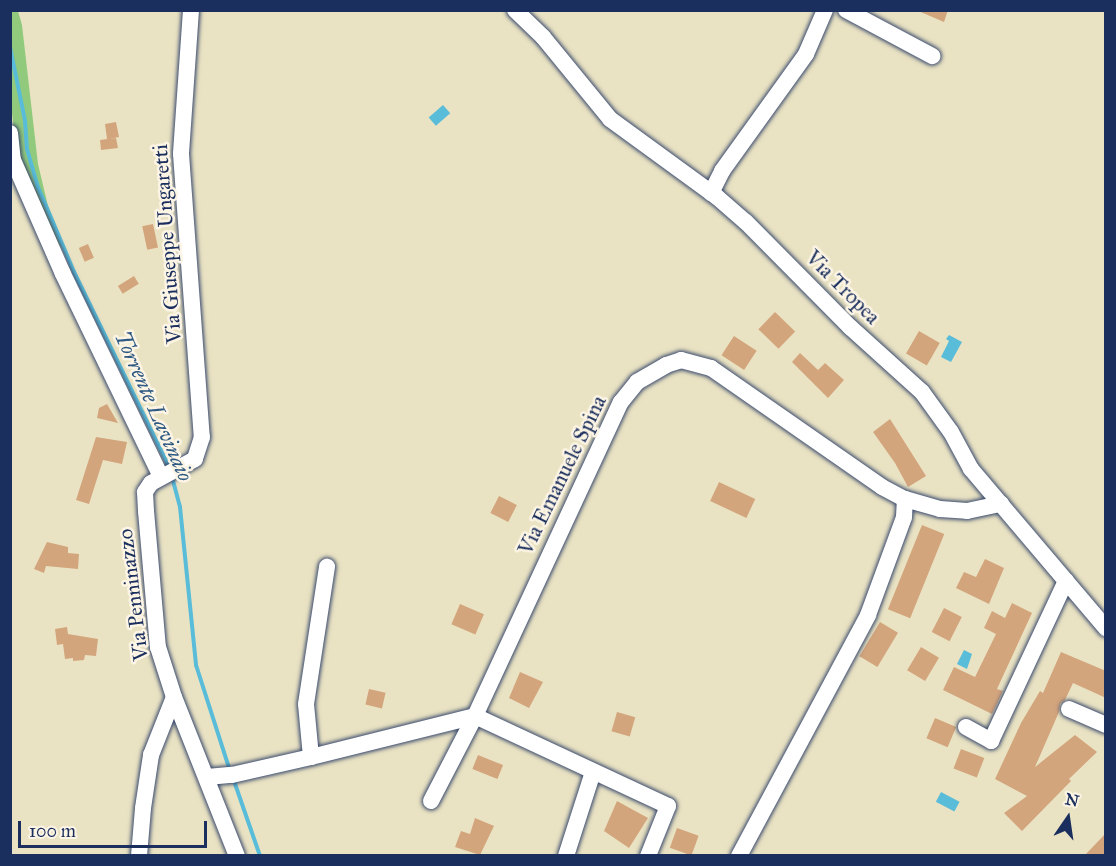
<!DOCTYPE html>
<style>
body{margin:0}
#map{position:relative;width:1116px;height:866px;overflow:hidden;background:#eae3c3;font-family:"IM FELL Great Primer",serif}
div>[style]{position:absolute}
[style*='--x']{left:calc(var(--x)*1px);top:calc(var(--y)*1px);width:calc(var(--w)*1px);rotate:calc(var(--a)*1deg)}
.green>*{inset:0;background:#91ca7d}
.water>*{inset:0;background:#59bcd8;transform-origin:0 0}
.stream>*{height:4px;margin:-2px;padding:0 2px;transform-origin:2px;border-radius:2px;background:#59bcd8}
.building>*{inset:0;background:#d3a57d;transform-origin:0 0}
.roads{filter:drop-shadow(0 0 2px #3a4a6d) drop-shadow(0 0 2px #3a4a6d)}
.minor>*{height:16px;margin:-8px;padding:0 8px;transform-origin:8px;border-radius:8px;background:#fff}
span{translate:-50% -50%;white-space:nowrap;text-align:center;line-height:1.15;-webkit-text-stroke:5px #fcf5e5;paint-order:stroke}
.street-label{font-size:21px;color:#1b2f5e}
.water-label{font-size:22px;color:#2e5983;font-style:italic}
.frame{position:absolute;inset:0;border:12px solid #1b2f5e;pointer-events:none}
.north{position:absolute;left:1038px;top:788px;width:60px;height:60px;-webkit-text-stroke:4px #fcf5e5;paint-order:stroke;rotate:13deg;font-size:16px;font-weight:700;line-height:24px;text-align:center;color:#1b2f5e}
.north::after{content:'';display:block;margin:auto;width:21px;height:27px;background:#1b2f5e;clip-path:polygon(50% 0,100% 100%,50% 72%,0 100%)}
.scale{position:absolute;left:18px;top:821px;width:189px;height:27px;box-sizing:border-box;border:3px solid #1b2f5e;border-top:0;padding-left:8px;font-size:18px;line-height:21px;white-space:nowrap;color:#1b2f5e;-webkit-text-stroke:4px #fcf5e5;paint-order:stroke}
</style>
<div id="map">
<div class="green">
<div style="clip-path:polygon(10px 11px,18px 11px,22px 25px,38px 164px,48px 206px,64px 245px,57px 247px,16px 148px,10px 96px)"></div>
</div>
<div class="water">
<div style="left:443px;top:105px;width:11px;height:19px;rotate:49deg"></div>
<div style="clip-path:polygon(949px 335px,962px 342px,951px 362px,941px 357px,949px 341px,946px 339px)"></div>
<div style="clip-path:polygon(964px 650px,972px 654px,967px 669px,957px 664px)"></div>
<div style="left:941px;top:792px;width:21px;height:11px;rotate:28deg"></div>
</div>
<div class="stream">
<div style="--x:10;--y:47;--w:76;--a:78.5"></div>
<div style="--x:25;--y:121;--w:28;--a:86"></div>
<div style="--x:27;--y:149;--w:40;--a:74"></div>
<div style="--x:38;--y:187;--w:92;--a:67"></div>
<div style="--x:74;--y:272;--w:217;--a:64"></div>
<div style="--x:172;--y:477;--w:31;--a:75"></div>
<div style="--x:180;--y:507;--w:159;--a:84.2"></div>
<div style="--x:196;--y:665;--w:111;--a:72.2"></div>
<div style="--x:233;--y:778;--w:83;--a:70.9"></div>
</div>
<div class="building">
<div style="clip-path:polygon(916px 10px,948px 10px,944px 22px)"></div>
<div style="clip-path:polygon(116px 122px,119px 137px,109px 139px,116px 138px,118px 148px,101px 150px,100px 140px,107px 139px,105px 124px)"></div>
<div style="left:153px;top:224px;width:24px;height:11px;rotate:78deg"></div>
<div style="left:88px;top:244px;width:15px;height:10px;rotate:67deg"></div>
<div style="left:134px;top:276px;width:9px;height:19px;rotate:58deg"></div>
<div style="left:775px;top:312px;width:28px;height:24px;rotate:44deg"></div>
<div style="left:919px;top:331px;width:24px;height:26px;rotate:30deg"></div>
<div style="left:734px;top:336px;width:27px;height:23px;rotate:33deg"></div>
<div style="clip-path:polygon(800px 353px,818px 370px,825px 363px,844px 380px,828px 398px,792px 362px)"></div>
<div style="clip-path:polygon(107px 404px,118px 423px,97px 418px,99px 408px)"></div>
<div style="clip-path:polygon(890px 419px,926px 476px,908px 487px,895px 463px,873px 432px)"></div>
<div style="clip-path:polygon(96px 437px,127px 442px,122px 464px,103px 460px,89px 504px,76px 500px)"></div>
<div style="left:719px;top:482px;width:40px;height:21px;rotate:25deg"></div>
<div style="left:499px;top:496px;width:20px;height:19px;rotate:27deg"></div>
<div style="left:922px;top:525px;width:24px;height:91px;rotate:22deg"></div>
<div style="clip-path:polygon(47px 542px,68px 547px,68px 553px,79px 554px,78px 569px,46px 566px,44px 573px,34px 569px)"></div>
<div style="clip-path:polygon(985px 559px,1004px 568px,989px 604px,956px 588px,964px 572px,976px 577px)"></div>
<div style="clip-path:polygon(1012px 603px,1032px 613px,997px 689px,1003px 691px,992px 714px,943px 690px,954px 667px,975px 677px,996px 634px,984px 628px,992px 611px,1005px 618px)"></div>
<div style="left:460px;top:604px;width:26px;height:22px;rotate:23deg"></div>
<div style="left:944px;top:608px;width:20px;height:27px;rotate:27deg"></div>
<div style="left:880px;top:622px;width:21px;height:40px;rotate:31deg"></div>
<div style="clip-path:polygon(67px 627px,68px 634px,98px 639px,96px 656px,85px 655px,84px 660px,73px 661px,73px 658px,65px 659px,63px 644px,57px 645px,55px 629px)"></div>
<div style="left:921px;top:647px;width:21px;height:27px;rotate:31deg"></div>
<div style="clip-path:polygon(1061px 652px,1106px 671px,1106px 698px,1073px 683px,1065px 700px,1060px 704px,1059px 712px,1035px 767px,1075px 735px,1097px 752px,1069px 779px,1071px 781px,1022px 831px,1004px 813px,1027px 796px,995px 779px,1021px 723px,1040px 691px,1043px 693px)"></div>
<div style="clip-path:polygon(520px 672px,543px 682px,529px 708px,509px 698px)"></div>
<div style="left:369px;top:689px;width:17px;height:16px;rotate:13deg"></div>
<div style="left:617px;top:712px;width:19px;height:20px;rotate:16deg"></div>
<div style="left:935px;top:718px;width:23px;height:22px;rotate:23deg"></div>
<div style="left:961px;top:749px;width:25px;height:21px;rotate:21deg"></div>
<div style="left:478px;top:755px;width:27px;height:15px;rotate:22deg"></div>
<div style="clip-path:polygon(617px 801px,648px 818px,629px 848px,604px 831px)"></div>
<div style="clip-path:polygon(475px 818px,494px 826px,480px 855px,455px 847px,461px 831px,470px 834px)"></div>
<div style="left:677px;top:828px;width:23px;height:21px;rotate:20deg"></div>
<div style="clip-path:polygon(1106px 833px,1106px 855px,1085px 855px)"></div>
</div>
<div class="roads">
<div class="minor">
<div style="--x:191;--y:10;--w:144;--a:94"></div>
<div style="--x:181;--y:154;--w:284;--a:85.8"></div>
<div style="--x:202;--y:437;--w:23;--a:108"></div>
<div style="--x:195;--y:459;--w:50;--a:151.4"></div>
<div style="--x:151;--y:483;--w:11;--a:124"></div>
<div style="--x:145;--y:492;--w:19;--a:87"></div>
<div style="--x:146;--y:511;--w:137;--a:85"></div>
<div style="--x:158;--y:647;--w:52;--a:72.3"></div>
<div style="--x:174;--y:697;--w:171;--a:68.4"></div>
<div style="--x:515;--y:10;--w:39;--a:44"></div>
<div style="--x:543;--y:37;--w:106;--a:50.7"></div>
<div style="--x:610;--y:119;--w:132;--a:36.1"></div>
<div style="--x:717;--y:197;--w:38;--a:41"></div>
<div style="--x:746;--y:222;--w:148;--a:45.3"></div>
<div style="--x:850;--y:327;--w:97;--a:42.1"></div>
<div style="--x:922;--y:392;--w:49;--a:54.1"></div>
<div style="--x:951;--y:432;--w:42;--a:61.6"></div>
<div style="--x:971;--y:469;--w:209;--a:49.7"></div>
<div style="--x:846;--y:10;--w:98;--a:28.1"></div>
<div style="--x:10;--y:133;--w:27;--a:84"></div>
<div style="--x:13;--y:160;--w:124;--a:66.3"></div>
<div style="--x:63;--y:274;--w:225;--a:64.2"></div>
<div style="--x:711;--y:193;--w:25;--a:-63"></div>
<div style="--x:722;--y:171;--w:144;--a:-54.3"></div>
<div style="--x:806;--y:54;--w:48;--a:-66.6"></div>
<div style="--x:1069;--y:709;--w:40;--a:23.4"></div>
<div style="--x:966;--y:727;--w:29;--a:29"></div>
<div style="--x:991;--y:741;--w:177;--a:-64.9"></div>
<div style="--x:311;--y:757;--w:53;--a:-95.4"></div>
<div style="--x:306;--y:704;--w:139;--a:-81.3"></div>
<div style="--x:207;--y:777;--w:25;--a:-5"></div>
<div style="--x:232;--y:775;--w:81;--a:-12.8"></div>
<div style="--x:311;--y:757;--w:169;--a:-14"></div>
<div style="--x:475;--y:716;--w:346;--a:-65.1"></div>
<div style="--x:621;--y:402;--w:26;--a:-51"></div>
<div style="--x:637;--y:382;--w:34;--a:-30"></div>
<div style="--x:666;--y:365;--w:16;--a:-18"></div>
<div style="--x:681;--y:360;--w:31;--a:15"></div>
<div style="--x:711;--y:368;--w:208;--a:34.8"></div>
<div style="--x:882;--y:487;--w:26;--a:28"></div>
<div style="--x:905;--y:499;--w:36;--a:16"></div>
<div style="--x:940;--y:509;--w:27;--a:4"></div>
<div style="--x:967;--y:511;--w:35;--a:-12"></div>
<div style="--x:431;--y:801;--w:96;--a:-62.6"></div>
<div style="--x:475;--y:716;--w:213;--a:25"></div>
<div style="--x:668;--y:806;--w:54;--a:111.8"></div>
<div style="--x:139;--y:856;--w:48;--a:-85.2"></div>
<div style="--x:143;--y:808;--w:54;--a:-81.4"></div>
<div style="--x:151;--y:755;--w:62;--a:-68.4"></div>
<div style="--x:566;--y:856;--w:88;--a:-72.2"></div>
<div style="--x:739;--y:856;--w:273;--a:-61.8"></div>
<div style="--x:868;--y:615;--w:104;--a:-69.8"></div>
<div style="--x:904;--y:517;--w:18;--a:-87"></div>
</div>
</div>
<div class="street-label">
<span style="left:167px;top:244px;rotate:-94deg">Via Giuseppe Ungaretti</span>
<span style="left:843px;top:287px;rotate:45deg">Via Tropea</span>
<span style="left:562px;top:475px;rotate:-64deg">Via Emanuele Spina</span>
<span style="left:133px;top:595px;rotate:-97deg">Via Penninazzo</span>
</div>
<div class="water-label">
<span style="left:154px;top:406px;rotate:66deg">Torrente Lavinaio</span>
</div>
<div class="frame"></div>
<div class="north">N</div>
<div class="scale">100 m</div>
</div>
